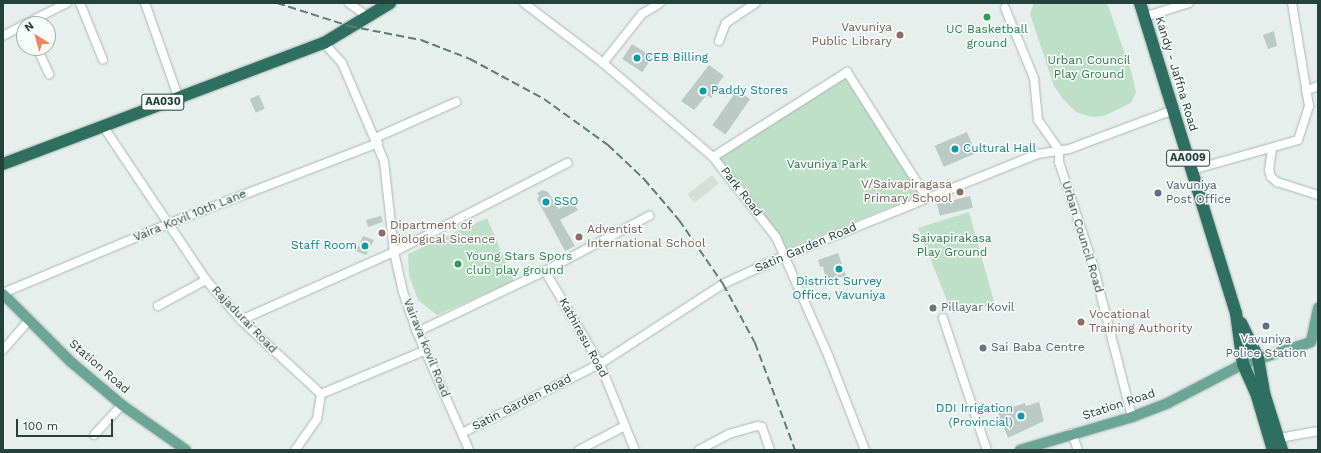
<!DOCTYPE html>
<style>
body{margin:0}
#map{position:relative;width:1321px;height:453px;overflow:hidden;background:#e6efeb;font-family:"Work Sans",sans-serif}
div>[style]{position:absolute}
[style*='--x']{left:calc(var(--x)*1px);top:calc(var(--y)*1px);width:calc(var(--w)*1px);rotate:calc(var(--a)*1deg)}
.built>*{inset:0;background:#d4dfda;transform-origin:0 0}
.green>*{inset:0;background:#bfe0c8}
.building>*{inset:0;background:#bbcac4;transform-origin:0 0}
.roads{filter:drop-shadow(0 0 1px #a8b8b2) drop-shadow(0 0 1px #a8b8b2)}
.minor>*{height:8px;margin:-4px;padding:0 4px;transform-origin:4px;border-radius:4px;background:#fff}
.major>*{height:10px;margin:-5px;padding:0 5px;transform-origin:5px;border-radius:5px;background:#6aa596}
.highway>*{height:12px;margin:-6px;padding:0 6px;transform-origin:6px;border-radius:6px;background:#2f6f62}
.rail>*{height:2px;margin-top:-1px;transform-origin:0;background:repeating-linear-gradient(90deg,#5f7d75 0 8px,transparent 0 12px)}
.dots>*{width:11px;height:11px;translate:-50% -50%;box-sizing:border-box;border:2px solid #f7fbf9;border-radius:50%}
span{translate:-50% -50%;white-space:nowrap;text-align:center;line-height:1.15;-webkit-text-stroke:3px #f7fbf9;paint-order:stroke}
.shield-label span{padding:1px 3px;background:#f7fbf9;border:1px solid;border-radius:3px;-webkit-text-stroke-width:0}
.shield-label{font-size:11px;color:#24423a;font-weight:700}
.education-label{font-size:12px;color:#785e54}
.right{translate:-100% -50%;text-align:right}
.left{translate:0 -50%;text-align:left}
.leisure-label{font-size:12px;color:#27864d}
.culture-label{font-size:12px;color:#0d838f}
.park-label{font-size:12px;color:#2d7a4b}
.street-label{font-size:12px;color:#24423a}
.service-label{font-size:12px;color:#4e5e75}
.worship-label{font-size:12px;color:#5b616d}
.frame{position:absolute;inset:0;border:4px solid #24423a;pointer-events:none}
.north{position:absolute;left:16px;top:16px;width:40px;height:40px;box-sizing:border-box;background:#f7fbf9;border:1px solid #a3b1ad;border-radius:50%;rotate:323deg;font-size:11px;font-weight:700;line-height:16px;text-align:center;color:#24423a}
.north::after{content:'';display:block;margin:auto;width:14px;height:18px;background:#f4845f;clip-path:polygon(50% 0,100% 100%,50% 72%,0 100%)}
.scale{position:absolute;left:16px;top:419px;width:97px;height:18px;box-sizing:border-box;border:2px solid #24423a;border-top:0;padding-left:5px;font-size:12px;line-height:14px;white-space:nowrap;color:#24423a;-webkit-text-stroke:3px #f7fbf9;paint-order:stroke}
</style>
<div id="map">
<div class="built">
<div style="left:712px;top:175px;width:11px;height:31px;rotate:52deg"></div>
</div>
<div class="green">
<div style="clip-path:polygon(1034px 3px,1107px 3px,1132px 74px,1136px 92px,1131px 103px,1104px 116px,1091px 117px,1076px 112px,1063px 99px,1054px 86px,1030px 14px)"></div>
<div style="clip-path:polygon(846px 77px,921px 195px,783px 250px,717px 159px)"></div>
<div style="clip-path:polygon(969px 212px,995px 305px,952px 313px,918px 228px)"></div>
<div style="clip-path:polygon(487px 218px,514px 281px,437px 315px,418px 300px,409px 275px,408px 254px)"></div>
</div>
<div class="building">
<div style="clip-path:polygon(1274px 31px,1277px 46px,1268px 49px,1263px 35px)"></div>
<div style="left:632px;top:44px;width:24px;height:18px;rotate:33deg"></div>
<div style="clip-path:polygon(709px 65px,724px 76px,717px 85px,720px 87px,711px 98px,707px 95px,694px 110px,681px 101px)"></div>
<div style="left:737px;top:90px;width:16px;height:43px;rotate:35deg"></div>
<div style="left:259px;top:95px;width:15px;height:10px;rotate:67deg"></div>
<div style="left:967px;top:132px;width:23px;height:35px;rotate:67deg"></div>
<div style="clip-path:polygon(543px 190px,548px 192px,558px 209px,573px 202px,578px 210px,560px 220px,575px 246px,565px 251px,537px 199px,539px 196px,537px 193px)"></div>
<div style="left:970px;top:196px;width:12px;height:34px;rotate:76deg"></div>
<div style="clip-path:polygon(381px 216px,383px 222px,368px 227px,366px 220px)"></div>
<div style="clip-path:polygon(363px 236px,374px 240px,366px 255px,356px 251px)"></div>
<div style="clip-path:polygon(838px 253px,846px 276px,826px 281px,823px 266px,820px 267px,818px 260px)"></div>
<div style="clip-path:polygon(1039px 402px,1044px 421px,1008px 438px,998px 412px,1025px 403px,1026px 406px)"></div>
</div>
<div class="roads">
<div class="minor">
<div style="--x:80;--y:3;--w:61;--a:68"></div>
<div style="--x:145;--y:3;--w:99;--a:70.5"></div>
<div style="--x:349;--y:3;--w:22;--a:36"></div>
<div style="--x:524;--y:3;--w:99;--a:37.2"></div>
<div style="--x:603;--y:63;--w:145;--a:40.5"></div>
<div style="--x:713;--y:157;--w:102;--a:51.8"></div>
<div style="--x:776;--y:237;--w:129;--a:66.2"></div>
<div style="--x:828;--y:355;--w:102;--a:68.7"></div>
<div style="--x:1005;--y:8;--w:76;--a:67.5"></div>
<div style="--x:1034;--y:78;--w:42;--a:84.6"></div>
<div style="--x:1038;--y:120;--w:37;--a:55"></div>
<div style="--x:1059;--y:150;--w:12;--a:90"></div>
<div style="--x:1059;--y:162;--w:108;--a:71.7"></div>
<div style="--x:1093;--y:265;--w:157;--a:75.6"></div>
<div style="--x:1144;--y:17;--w:47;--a:-17.3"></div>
<div style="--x:25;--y:24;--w:47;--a:-26.6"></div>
<div style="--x:3;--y:36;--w:24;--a:-28"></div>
<div style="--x:719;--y:41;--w:19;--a:-69"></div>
<div style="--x:726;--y:23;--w:36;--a:-34"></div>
<div style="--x:324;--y:43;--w:27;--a:48"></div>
<div style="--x:342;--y:63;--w:107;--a:66.8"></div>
<div style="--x:384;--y:161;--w:92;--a:83.7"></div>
<div style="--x:394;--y:252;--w:41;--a:77.3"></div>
<div style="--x:403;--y:292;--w:42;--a:70.7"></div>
<div style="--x:417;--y:332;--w:129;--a:66.2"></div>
<div style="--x:37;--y:48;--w:29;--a:65"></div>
<div style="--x:603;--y:63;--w:63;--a:-51.5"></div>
<div style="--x:642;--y:14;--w:21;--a:-31"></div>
<div style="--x:1306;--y:91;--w:13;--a:-23"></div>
<div style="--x:103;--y:126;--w:185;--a:56.2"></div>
<div style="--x:206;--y:280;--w:53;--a:48.8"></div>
<div style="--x:241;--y:320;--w:109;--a:42.8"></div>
<div style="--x:321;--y:394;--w:25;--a:99"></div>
<div style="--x:317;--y:419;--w:38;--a:125"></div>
<div style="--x:375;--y:138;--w:89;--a:-24"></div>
<div style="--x:1272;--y:149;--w:21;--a:98"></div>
<div style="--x:1269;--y:170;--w:7;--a:74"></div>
<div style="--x:1271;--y:177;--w:8;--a:40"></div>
<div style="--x:1277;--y:182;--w:43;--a:17.6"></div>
<div style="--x:713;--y:157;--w:159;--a:-32.4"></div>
<div style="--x:847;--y:72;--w:149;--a:57.6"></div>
<div style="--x:1192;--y:170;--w:110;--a:-15.8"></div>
<div style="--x:1298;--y:140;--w:36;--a:-72"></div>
<div style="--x:1309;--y:106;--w:104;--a:-99.4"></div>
<div style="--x:545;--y:271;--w:108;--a:59.4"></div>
<div style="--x:600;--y:364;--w:93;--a:67.9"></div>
<div style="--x:3;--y:293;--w:181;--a:-22.7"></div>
<div style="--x:170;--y:223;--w:223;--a:-21"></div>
<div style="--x:158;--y:306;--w:55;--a:-28.4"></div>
<div style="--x:943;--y:318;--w:139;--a:71.6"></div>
<div style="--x:241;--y:320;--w:167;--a:-24"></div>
<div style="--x:394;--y:252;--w:195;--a:-27.2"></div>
<div style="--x:417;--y:332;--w:142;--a:-25.5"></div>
<div style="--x:545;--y:271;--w:118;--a:-27.9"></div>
<div style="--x:3;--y:350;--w:40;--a:-49"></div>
<div style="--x:321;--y:394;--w:114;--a:-22.7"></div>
<div style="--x:462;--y:433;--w:154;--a:-26.6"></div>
<div style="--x:600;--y:364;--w:147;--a:-33"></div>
<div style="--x:723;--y:284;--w:67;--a:-24.7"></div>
<div style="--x:784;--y:256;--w:274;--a:-21.9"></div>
<div style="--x:1038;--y:154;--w:31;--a:-9"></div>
<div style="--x:1069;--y:149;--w:109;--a:-20.4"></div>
<div style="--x:1072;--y:433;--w:18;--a:71"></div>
<div style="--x:94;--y:435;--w:41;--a:-47"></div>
<div style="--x:1274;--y:439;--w:45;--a:-10.3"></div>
<div style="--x:579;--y:450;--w:52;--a:-27.6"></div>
<div style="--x:699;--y:450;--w:34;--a:-28"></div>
<div style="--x:729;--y:434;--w:29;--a:-16"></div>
<div style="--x:757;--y:426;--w:5;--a:11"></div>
<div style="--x:762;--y:427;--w:24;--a:71"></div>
</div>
<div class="major">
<div style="--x:3;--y:294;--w:96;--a:45"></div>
<div style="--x:71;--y:362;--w:67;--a:40.1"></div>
<div style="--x:122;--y:405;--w:78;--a:35.1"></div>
<div style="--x:1020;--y:450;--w:117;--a:-16.4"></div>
<div style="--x:1132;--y:417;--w:39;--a:-21"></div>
<div style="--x:1168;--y:403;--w:85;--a:-27.5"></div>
<div style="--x:1243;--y:364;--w:71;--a:-17.9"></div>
<div style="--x:1311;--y:342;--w:35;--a:-78"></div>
</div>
<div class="highway">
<div style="--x:1140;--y:3;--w:325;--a:72.8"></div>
<div style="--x:1236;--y:313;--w:51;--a:82.2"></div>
<div style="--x:1243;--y:364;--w:35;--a:66"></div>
<div style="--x:1257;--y:396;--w:56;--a:73.5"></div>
<div style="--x:3;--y:164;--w:343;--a:-20.7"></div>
<div style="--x:324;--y:43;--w:77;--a:-31.2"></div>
<div style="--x:1241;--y:323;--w:39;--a:64"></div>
<div style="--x:1258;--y:358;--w:36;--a:80"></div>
<div style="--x:1264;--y:393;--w:60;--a:72.5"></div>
</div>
</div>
<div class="rail">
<div style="--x:277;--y:3;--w:76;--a:17.7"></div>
<div style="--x:349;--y:26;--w:73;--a:11"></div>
<div style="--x:421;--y:40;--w:53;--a:21.2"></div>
<div style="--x:470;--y:59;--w:84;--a:28.4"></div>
<div style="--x:544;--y:99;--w:79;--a:35.7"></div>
<div style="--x:608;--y:145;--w:50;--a:43.4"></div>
<div style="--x:644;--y:179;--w:54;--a:49.5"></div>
<div style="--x:679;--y:220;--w:78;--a:55.5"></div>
<div style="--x:723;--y:284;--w:67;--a:61.5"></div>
<div style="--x:755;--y:343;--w:114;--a:69.5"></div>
</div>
<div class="dots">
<div style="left:987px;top:17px;background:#2e9e5b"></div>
<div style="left:900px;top:35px;background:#8d6e63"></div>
<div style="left:637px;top:58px;background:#0f9aa8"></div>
<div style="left:703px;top:91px;background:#0f9aa8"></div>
<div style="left:955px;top:149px;background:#0f9aa8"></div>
<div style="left:960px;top:192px;background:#8d6e63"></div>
<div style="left:1158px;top:193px;background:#5c6f8a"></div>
<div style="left:546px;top:202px;background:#0f9aa8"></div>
<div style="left:382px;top:233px;background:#8d6e63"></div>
<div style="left:579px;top:237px;background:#8d6e63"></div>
<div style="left:365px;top:246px;background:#0f9aa8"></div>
<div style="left:458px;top:264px;background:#2e9e5b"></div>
<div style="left:839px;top:269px;background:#0f9aa8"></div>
<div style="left:933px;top:308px;background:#6b7280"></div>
<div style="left:1081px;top:322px;background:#8d6e63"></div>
<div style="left:1266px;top:326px;background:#5c6f8a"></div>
<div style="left:983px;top:348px;background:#6b7280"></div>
<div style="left:1021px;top:416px;background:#0f9aa8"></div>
</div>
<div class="shield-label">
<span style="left:163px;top:102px">AA030</span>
<span style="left:1188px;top:158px">AA009</span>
</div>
<div class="education-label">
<span class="right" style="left:892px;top:35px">Vavuniya<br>Public Library</span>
<span class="right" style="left:952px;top:192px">V/Saivapiragasa<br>Primary School</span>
<span class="left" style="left:390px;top:233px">Dipartment of<br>Biological Sicence</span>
<span class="left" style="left:587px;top:237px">Adventist<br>International School</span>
<span class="left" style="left:1089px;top:322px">Vocational<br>Training Authority</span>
</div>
<div class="leisure-label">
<span style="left:987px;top:37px">UC Basketball<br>ground</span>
<span class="left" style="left:466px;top:264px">Young Stars Spors<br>club play ground</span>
</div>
<div class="culture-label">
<span class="left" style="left:645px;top:58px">CEB Billing</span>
<span class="left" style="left:711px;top:91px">Paddy Stores</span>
<span class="left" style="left:963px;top:149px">Cultural Hall</span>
<span class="left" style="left:554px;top:202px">SSO</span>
<span class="right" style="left:357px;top:246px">Staff Room</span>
<span style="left:839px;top:289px">District Survey<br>Office, Vavuniya</span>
<span class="right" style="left:1013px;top:416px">DDI Irrigation<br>(Provincial)</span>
</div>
<div class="park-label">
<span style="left:1089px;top:68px">Urban Council<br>Play Ground</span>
<span style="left:827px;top:165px">Vavuniya Park</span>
<span style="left:952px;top:246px">Saivapirakasa<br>Play Ground</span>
</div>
<div class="street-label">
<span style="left:1176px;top:74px;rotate:73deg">Kandy - Jaffna Road</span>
<span style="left:741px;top:192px;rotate:52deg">Park Road</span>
<span style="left:190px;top:216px;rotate:-22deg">Vaira Kovil 10th Lane</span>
<span style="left:1082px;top:237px;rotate:73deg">Urban Council Road</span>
<span style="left:806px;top:248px;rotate:-23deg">Satin Garden Road</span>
<span style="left:244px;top:320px;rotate:46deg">Rajadurai Road</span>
<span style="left:583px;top:338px;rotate:61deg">Kathiresu Road</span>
<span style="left:426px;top:348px;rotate:68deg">Vairava kovil Road</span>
<span style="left:99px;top:367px;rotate:41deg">Station Road</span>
<span style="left:522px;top:403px;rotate:-27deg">Satin Garden Road</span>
<span style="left:1119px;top:405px;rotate:-18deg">Station Road</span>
</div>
<div class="service-label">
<span class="left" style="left:1166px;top:193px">Vavuniya<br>Post Office</span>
<span style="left:1266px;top:347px">Vavuniya<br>Police Station</span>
</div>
<div class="worship-label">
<span class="left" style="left:941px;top:308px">Pillayar Kovil</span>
<span class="left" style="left:991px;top:348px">Sai Baba Centre</span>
</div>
<div class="frame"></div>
<div class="north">N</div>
<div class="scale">100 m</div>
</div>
